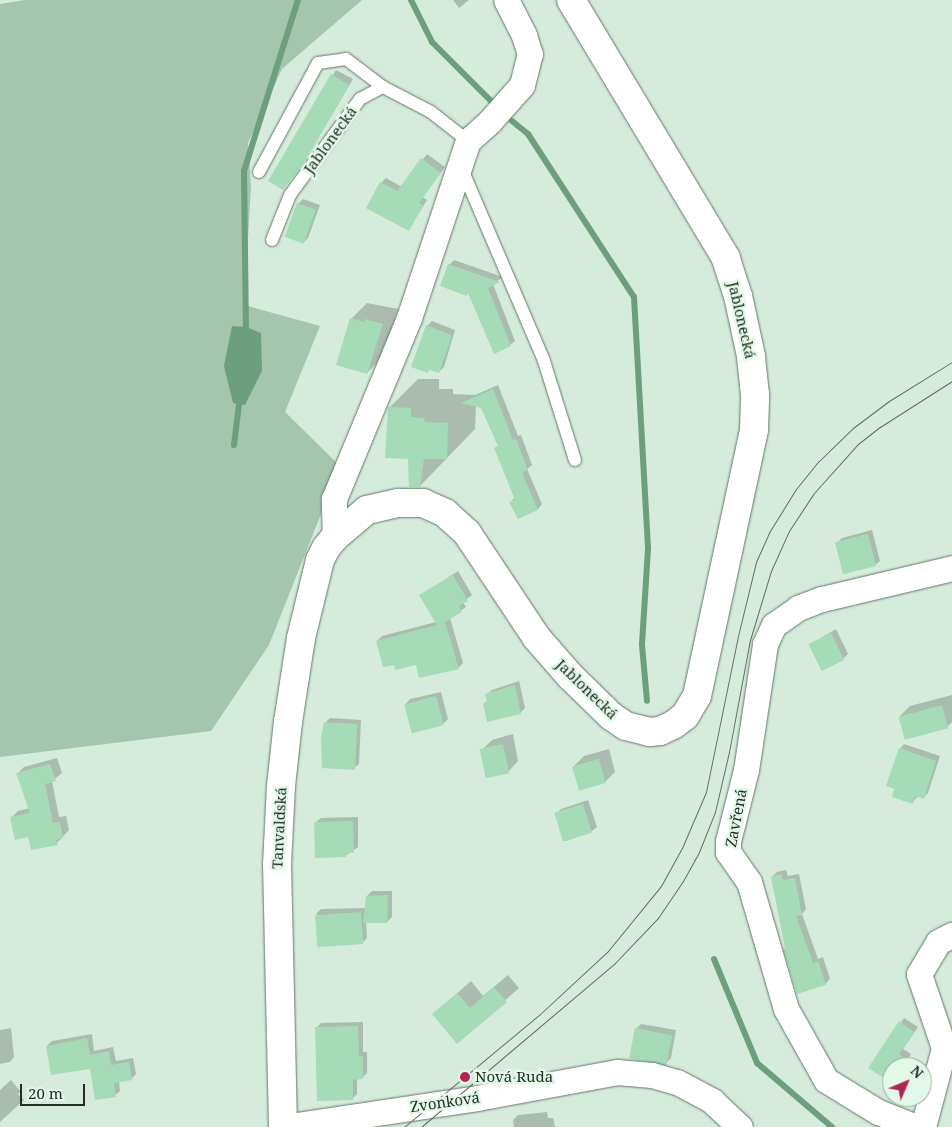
<!DOCTYPE html>
<meta charset="utf-8">
<style>
body{margin:0}
#map{position:relative;width:952px;height:1127px;overflow:hidden;background:#d5ebdb;font-family:"Noto Serif",serif}
div>[style]{position:absolute}
[style*='--x']{left:calc(var(--x)*1px);top:calc(var(--y)*1px);width:calc(var(--w)*1px);rotate:calc(var(--a)*1deg)}
.green>*{inset:0;background:#a4c5ae}
.water>*{inset:0;background:#6b9f7d}
.shadow>*{inset:0;background:#0003}
.stream>*{height:6px;margin:-3px;padding:0 3px;transform-origin:3px;border-radius:3px;background:#6b9f7d}
.building>*{inset:0;background:#a6dbb7;transform-origin:0 0}
.roads{filter:drop-shadow(0 0 1px #627769) drop-shadow(0 0 1px #627769)}
.service>*{height:12px;margin:-6px;padding:0 6px;transform-origin:6px;border-radius:6px;background:#fff}
.minor>*{height:25px;margin:-12.5px;padding:0 12.5px;transform-origin:12.5px;border-radius:12.5px;background:#fff}
.secondary>*{height:28px;margin:-14px;padding:0 14px;transform-origin:14px;border-radius:14px;background:#fff}
.tram>*{height:1px;margin:-0.5px;padding:0 0.5px;transform-origin:0.5px;border-radius:0.5px;background:#606e64}
.dots>*{width:14px;height:14px;translate:-50% -50%;box-sizing:border-box;border:2px solid #e2f9e8;border-radius:50%}
span{translate:-50% -50%;white-space:nowrap;text-align:center;line-height:1.15;-webkit-text-stroke:5px #e2f9e8;paint-order:stroke}
.street-label{font-size:15px;color:#242d27}
.poi-label{font-size:15px;color:#242d27}
.left{translate:0 -50%;text-align:left}
.north{position:absolute;left:882px;top:1057px;width:50px;height:50px;box-sizing:border-box;background:#e2f9e8;border:1px solid #96a79b;border-radius:50%;rotate:45deg;font-size:14px;font-weight:700;line-height:20px;text-align:center;color:#242d27}
.north::after{content:'';display:block;margin:auto;width:18px;height:22px;background:#b22357;clip-path:polygon(50% 0,100% 100%,50% 72%,0 100%)}
.scale{position:absolute;left:20px;top:1084px;width:65px;height:22px;box-sizing:border-box;border:2px solid #242d27;border-top:0;padding-left:6px;font-size:15px;line-height:18px;white-space:nowrap;color:#242d27;-webkit-text-stroke:4px #e2f9e8;paint-order:stroke}
</style>
<div id="map">
<div class="green">
<div style="clip-path:polygon(25px 0,362px 0,282px 69px,248px 143px,251px 187px,244px 305px,320px 326px,285px 412px,340px 466px,269px 645px,211px 731px,0 757px,0 4px)"></div>
</div>
<div class="water">
<div style="clip-path:polygon(232px 326px,246px 327px,261px 333px,262px 371px,245px 405px,233px 403px,224px 366px)"></div>
</div>
<div class="shadow">
<div style="clip-path:polygon(453px 0,469px 0,459px 8px)"></div>
<div style="clip-path:polygon(336px 70px,353px 79px,309px 154px,283px 189px,269px 180px)"></div>
<div style="clip-path:polygon(427px 154px,445px 167px,422px 197px,427px 200px,409px 229px,381px 183px,386px 178px,402px 187px)"></div>
<div style="clip-path:polygon(303px 199px,320px 205px,308px 238px,303px 243px,298px 204px)"></div>
<div style="clip-path:polygon(454px 260px,503px 277px,493px 284px,515px 341px,510px 345px,469px 292px,467px 294px,449px 265px)"></div>
<div style="clip-path:polygon(367px 303px,398px 309px,382px 358px,367px 373px,351px 319px)"></div>
<div style="clip-path:polygon(432px 321px,455px 330px,444px 367px,439px 372px,427px 326px)"></div>
<div style="clip-path:polygon(418px 379px,439px 379px,439px 389px,453px 389px,453px 394px,475px 395px,498px 385px,518px 436px,521px 435px,532px 465px,527px 469px,542px 504px,538px 509px,518px 517px,511px 502px,515px 497px,496px 448px,499px 445px,482px 407px,476px 405px,475px 429px,420px 486px,389px 408px)"></div>
<div style="clip-path:polygon(872px 530px,880px 561px,875px 565px,837px 543px,842px 538px)"></div>
<div style="clip-path:polygon(458px 571px,472px 595px,463px 602px,466px 607px,450px 618px,463px 663px,458px 668px,395px 663px,377px 641px,382px 636px,436px 622px,421px 595px)"></div>
<div style="clip-path:polygon(836px 629px,848px 654px,844px 658px,822px 669px,809px 645px)"></div>
<div style="clip-path:polygon(519px 681px,525px 708px,521px 712px,484px 704px,488px 700px,487px 694px,492px 690px)"></div>
<div style="clip-path:polygon(441px 692px,448px 719px,443px 724px,406px 704px,410px 699px)"></div>
<div style="clip-path:polygon(952px 695px,952px 722px,947px 727px,900px 716px,910px 706px)"></div>
<div style="clip-path:polygon(330px 718px,361px 720px,359px 764px,354px 768px,325px 723px)"></div>
<div style="clip-path:polygon(513px 734px,518px 761px,508px 772px,482px 750px,492px 740px)"></div>
<div style="clip-path:polygon(904px 744px,940px 756px,928px 793px,923px 798px,918px 796px,912px 803px,900px 749px)"></div>
<div style="clip-path:polygon(609px 749px,615px 772px,605px 782px,574px 766px,584px 756px)"></div>
<div style="clip-path:polygon(57px 758px,62px 773px,52px 781px,59px 817px,66px 816px,69px 830px,57px 843px,29px 835px,12px 817px,18px 811px,30px 808px,17px 774px,24px 767px)"></div>
<div style="clip-path:polygon(588px 800px,597px 827px,592px 831px,566px 841px,557px 814px,561px 809px)"></div>
<div style="clip-path:polygon(358px 817px,358px 847px,345px 856px,316px 822px,321px 818px)"></div>
<div style="clip-path:polygon(786px 870px,788px 876px,799px 874px,806px 909px,802px 914px,818px 959px,823px 957px,830px 979px,825px 984px,786px 947px,772px 877px,777px 872px)"></div>
<div style="clip-path:polygon(372px 891px,392px 891px,392px 917px,387px 922px,366px 922px,367px 938px,362px 943px,316px 914px,321px 909px,366px 908px,367px 896px)"></div>
<div style="clip-path:polygon(508px 975px,519px 988px,457px 1043px,434px 1014px,471px 981px,483px 996px)"></div>
<div style="clip-path:polygon(904px 1018px,918px 1027px,903px 1049px,911px 1054px,904px 1067px,892px 1067px,892px 1082px,870px 1067px)"></div>
<div style="clip-path:polygon(363px 1022px,363px 1052px,367px 1052px,367px 1073px,362px 1078px,357px 1078px,357px 1094px,352px 1099px,316px 1028px,321px 1023px)"></div>
<div style="clip-path:polygon(641px 1024px,676px 1030px,671px 1058px,666px 1063px,636px 1029px)"></div>
<div style="clip-path:polygon(11px 1028px,14px 1057px,10px 1062px,0 1064px,0 1030px)"></div>
<div style="clip-path:polygon(92px 1034px,94px 1051px,113px 1047px,116px 1061px,133px 1058px,136px 1074px,131px 1079px,119px 1081px,120px 1091px,115px 1095px,91px 1067px,47px 1046px,52px 1041px)"></div>
<div style="clip-path:polygon(11px 1080px,21px 1092px,18px 1094px,24px 1100px,0 1122px,0 1090px)"></div>
<div style="clip-path:polygon(547px 1112px,548px 1118px,553px 1118px,555px 1127px,514px 1127px,513px 1120px,518px 1115px)"></div>
</div>
<div class="stream">
<div style="--x:411;--y:0;--w:47;--a:63.4"></div>
<div style="--x:432;--y:42;--w:89;--a:45"></div>
<div style="--x:512;--y:121;--w:21;--a:39"></div>
<div style="--x:528;--y:134;--w:194;--a:57"></div>
<div style="--x:634;--y:297;--w:252;--a:86.8"></div>
<div style="--x:648;--y:549;--w:96;--a:93.6"></div>
<div style="--x:642;--y:645;--w:56;--a:84.9"></div>
<div style="--x:246;--y:334;--w:163;--a:-90.7"></div>
<div style="--x:244;--y:171;--w:179;--a:-72.5"></div>
<div style="--x:234;--y:445;--w:49;--a:-83"></div>
<div style="--x:714;--y:959;--w:113;--a:67.5"></div>
<div style="--x:757;--y:1063;--w:99;--a:40.5"></div>
</div>
<div class="building">
<div style="clip-path:polygon(331px 74px,349px 85px,305px 161px,283px 190px,268px 181px)"></div>
<div style="clip-path:polygon(421px 158px,441px 173px,419px 203px,423px 205px,409px 231px,366px 208px,380px 182px,397px 191px)"></div>
<div style="left:297px;top:203px;width:20px;height:36px;rotate:20deg"></div>
<div style="clip-path:polygon(448px 264px,500px 282px,488px 288px,511px 346px,494px 354px,468px 293px,467px 296px,440px 286px)"></div>
<div style="clip-path:polygon(350px 318px,364px 322px,365px 319px,383px 324px,367px 374px,336px 365px)"></div>
<div style="clip-path:polygon(426px 325px,451px 335px,450px 342px,439px 373px,429px 370px,428px 373px,411px 367px)"></div>
<div style="clip-path:polygon(493px 389px,513px 440px,516px 439px,528px 470px,522px 473px,538px 510px,518px 519px,509px 502px,515px 500px,494px 448px,498px 446px,481px 408px,461px 403px)"></div>
<div style="clip-path:polygon(388px 407px,411px 408px,411px 417px,424px 418px,425px 422px,448px 423px,447px 459px,424px 459px,420px 487px,409px 487px,408px 459px,385px 458px)"></div>
<div style="left:868px;top:534px;width:33px;height:34px;rotate:76deg"></div>
<div style="clip-path:polygon(453px 575px,468px 601px,459px 606px,462px 612px,445px 622px,459px 669px,419px 678px,416px 665px,395px 670px,394px 665px,383px 667px,376px 641px,437px 625px,419px 595px)"></div>
<div style="left:831px;top:633px;width:30px;height:25px;rotate:64deg"></div>
<div style="clip-path:polygon(515px 685px,521px 714px,487px 722px,483px 704px,487px 702px,485px 694px)"></div>
<div style="left:436px;top:696px;width:30px;height:33px;rotate:75deg"></div>
<div style="left:942px;top:705px;width:24px;height:45px;rotate:75deg"></div>
<div style="clip-path:polygon(324px 722px,357px 724px,355px 770px,322px 768px,321px 737px)"></div>
<div style="left:503px;top:744px;width:30px;height:24px;rotate:78deg"></div>
<div style="clip-path:polygon(899px 748px,936px 761px,924px 799px,915px 796px,913px 804px,892px 797px,894px 789px,886px 786px)"></div>
<div style="left:599px;top:759px;width:25px;height:28px;rotate:74deg"></div>
<div style="clip-path:polygon(50px 764px,56px 781px,45px 784px,53px 823px,60px 822px,63px 838px,56px 840px,58px 845px,31px 850px,28px 837px,15px 840px,10px 817px,30px 813px,16px 773px)"></div>
<div style="left:583px;top:804px;width:30px;height:30px;rotate:73deg"></div>
<div style="clip-path:polygon(353px 821px,354px 853px,347px 853px,346px 857px,315px 858px,314px 822px)"></div>
<div style="clip-path:polygon(781px 874px,783px 880px,795px 878px,802px 915px,796px 916px,813px 963px,818px 961px,826px 985px,797px 994px,783px 949px,785px 948px,771px 877px)"></div>
<div style="clip-path:polygon(388px 895px,387px 923px,363px 923px,366px 896px)"></div>
<div style="left:361px;top:912px;width:32px;height:46px;rotate:86deg"></div>
<div style="clip-path:polygon(494px 987px,507px 1002px,457px 1044px,432px 1014px,457px 993px,470px 1008px)"></div>
<div style="clip-path:polygon(899px 1021px,914px 1032px,899px 1054px,919px 1067px,892px 1067px,892px 1083px,868px 1068px)"></div>
<div style="clip-path:polygon(358px 1026px,359px 1056px,363px 1056px,363px 1079px,353px 1080px,353px 1100px,317px 1101px,315px 1027px)"></div>
<div style="left:635px;top:1028px;width:38px;height:31px;rotate:11deg"></div>
<div style="clip-path:polygon(87px 1038px,90px 1055px,109px 1051px,111px 1065px,129px 1062px,132px 1080px,114px 1083px,116px 1097px,95px 1100px,90px 1069px,51px 1075px,46px 1046px)"></div>
</div>
<div class="roads">
<div class="service">
<div style="--x:461;--y:167;--w:208;--a:66.8"></div>
<div style="--x:543;--y:358;--w:107;--a:72.6"></div>
<div style="--x:259;--y:172;--w:124;--a:-61.6"></div>
<div style="--x:318;--y:63;--w:28;--a:-8"></div>
<div style="--x:346;--y:59;--w:46;--a:37.1"></div>
<div style="--x:272;--y:240;--w:48;--a:-68.2"></div>
<div style="--x:290;--y:195;--w:119;--a:-53.9"></div>
<div style="--x:360;--y:99;--w:26;--a:-28"></div>
<div style="--x:383;--y:87;--w:54;--a:27.5"></div>
<div style="--x:431;--y:112;--w:47;--a:38.1"></div>
</div>
<div class="minor">
<div style="--x:335;--y:537;--w:38;--a:-92"></div>
<div style="--x:334;--y:499;--w:196;--a:-67.5"></div>
<div style="--x:409;--y:318;--w:187;--a:-71.6"></div>
<div style="--x:468;--y:141;--w:30;--a:-42"></div>
<div style="--x:490;--y:121;--w:48;--a:-48.4"></div>
<div style="--x:522;--y:85;--w:32;--a:-76"></div>
<div style="--x:530;--y:54;--w:20;--a:-108"></div>
<div style="--x:524;--y:35;--w:39;--a:-117"></div>
<div style="--x:283;--y:1127;--w:196;--a:-8.5"></div>
<div style="--x:477;--y:1098;--w:142;--a:-10.5"></div>
<div style="--x:617;--y:1072;--w:35;--a:5"></div>
<div style="--x:652;--y:1075;--w:26;--a:16"></div>
<div style="--x:677;--y:1082;--w:40;--a:28"></div>
<div style="--x:712;--y:1101;--w:38;--a:43"></div>
<div style="--x:916;--y:1127;--w:41;--a:-158.5"></div>
<div style="--x:878;--y:1112;--w:61;--a:-148.4"></div>
<div style="--x:826;--y:1080;--w:81;--a:-119.4"></div>
<div style="--x:786;--y:1009;--w:132;--a:-106.2"></div>
<div style="--x:749;--y:882;--w:37;--a:-125"></div>
<div style="--x:728;--y:852;--w:11;--a:-90"></div>
<div style="--x:728;--y:841;--w:73;--a:-75.8"></div>
<div style="--x:746;--y:770;--w:127;--a:-81.4"></div>
<div style="--x:765;--y:644;--w:21;--a:-65"></div>
<div style="--x:774;--y:625;--w:29;--a:-35"></div>
<div style="--x:798;--y:608;--w:26;--a:-21"></div>
<div style="--x:822;--y:599;--w:134;--a:-13.4"></div>
<div style="--x:923;--y:1127;--w:82;--a:-75.1"></div>
<div style="--x:944;--y:1048;--w:78;--a:-108.7"></div>
<div style="--x:919;--y:974;--w:37;--a:-59"></div>
<div style="--x:938;--y:942;--w:16;--a:-27"></div>
</div>
<div class="secondary">
<div style="--x:283;--y:1127;--w:262;--a:-91.3"></div>
<div style="--x:277;--y:865;--w:79;--a:-87.1"></div>
<div style="--x:281;--y:786;--w:64;--a:-83.8"></div>
<div style="--x:288;--y:722;--w:85;--a:-81.2"></div>
<div style="--x:301;--y:638;--w:80;--a:-76.3"></div>
<div style="--x:320;--y:560;--w:13;--a:-63"></div>
<div style="--x:326;--y:548;--w:14;--a:-51"></div>
<div style="--x:335;--y:537;--w:42;--a:-40.2"></div>
<div style="--x:367;--y:510;--w:32;--a:-13"></div>
<div style="--x:398;--y:503;--w:25;--a:0"></div>
<div style="--x:423;--y:503;--w:24;--a:24"></div>
<div style="--x:445;--y:513;--w:30;--a:42"></div>
<div style="--x:467;--y:533;--w:125;--a:56.4"></div>
<div style="--x:536;--y:637;--w:52;--a:48.9"></div>
<div style="--x:570;--y:676;--w:57;--a:44.3"></div>
<div style="--x:611;--y:716;--w:18;--a:34"></div>
<div style="--x:626;--y:726;--w:25;--a:14"></div>
<div style="--x:650;--y:732;--w:10;--a:-6"></div>
<div style="--x:660;--y:731;--w:14;--a:-25"></div>
<div style="--x:673;--y:725;--w:15;--a:-37"></div>
<div style="--x:685;--y:716;--w:23;--a:-59"></div>
<div style="--x:697;--y:696;--w:273;--a:-77.9"></div>
<div style="--x:754;--y:429;--w:34;--a:-88"></div>
<div style="--x:755;--y:395;--w:39;--a:-96"></div>
<div style="--x:751;--y:356;--w:61;--a:-102.2"></div>
<div style="--x:738;--y:296;--w:40;--a:-108"></div>
<div style="--x:726;--y:258;--w:301;--a:-121"></div>
</div>
</div>
<div class="tram">
<div style="--x:404;--y:1127;--w:175;--a:-39.7"></div>
<div style="--x:539;--y:1015;--w:94;--a:-42.8"></div>
<div style="--x:608;--y:951;--w:84;--a:-50.8"></div>
<div style="--x:661;--y:886;--w:43;--a:-61.1"></div>
<div style="--x:682;--y:848;--w:61;--a:-66.8"></div>
<div style="--x:706;--y:792;--w:159;--a:-78.4"></div>
<div style="--x:738;--y:636;--w:76;--a:-76.3"></div>
<div style="--x:756;--y:562;--w:34;--a:-66"></div>
<div style="--x:770;--y:531;--w:49;--a:-58.2"></div>
<div style="--x:796;--y:489;--w:35;--a:-51"></div>
<div style="--x:818;--y:462;--w:49;--a:-44.2"></div>
<div style="--x:853;--y:428;--w:45;--a:-36.9"></div>
<div style="--x:889;--y:401;--w:74;--a:-31.8"></div>
<div style="--x:421;--y:1127;--w:254;--a:-40.2"></div>
<div style="--x:615;--y:963;--w:62;--a:-46.3"></div>
<div style="--x:658;--y:918;--w:45;--a:-56"></div>
<div style="--x:683;--y:881;--w:33;--a:-61"></div>
<div style="--x:699;--y:852;--w:43;--a:-68.2"></div>
<div style="--x:715;--y:812;--w:62;--a:-76.9"></div>
<div style="--x:729;--y:752;--w:114;--a:-79.4"></div>
<div style="--x:750;--y:640;--w:72;--a:-73.1"></div>
<div style="--x:771;--y:571;--w:44;--a:-65.8"></div>
<div style="--x:789;--y:531;--w:45;--a:-56.7"></div>
<div style="--x:814;--y:493;--w:66;--a:-48.1"></div>
<div style="--x:858;--y:444;--w:28;--a:-38"></div>
<div style="--x:880;--y:427;--w:85;--a:-32.6"></div>
</div>
<div class="dots">
<div style="left:465px;top:1077px;background:#b22357"></div>
</div>
<div class="street-label">
<span style="left:330px;top:140px;rotate:-54deg">Jablonecká</span>
<span style="left:742px;top:320px;rotate:77deg">Jablonecká</span>
<span style="left:587px;top:689px;rotate:44deg">Jablonecká</span>
<span style="left:736px;top:818px;rotate:-79deg">Zavřená</span>
<span style="left:279px;top:828px;rotate:-87deg">Tanvaldská</span>
<span style="left:445px;top:1102px;rotate:-8deg">Zvonková</span>
</div>
<div class="poi-label">
<span class="left" style="left:475px;top:1077px">Nová Ruda</span>
</div>
<div class="north">N</div>
<div class="scale">20 m</div>
</div>
